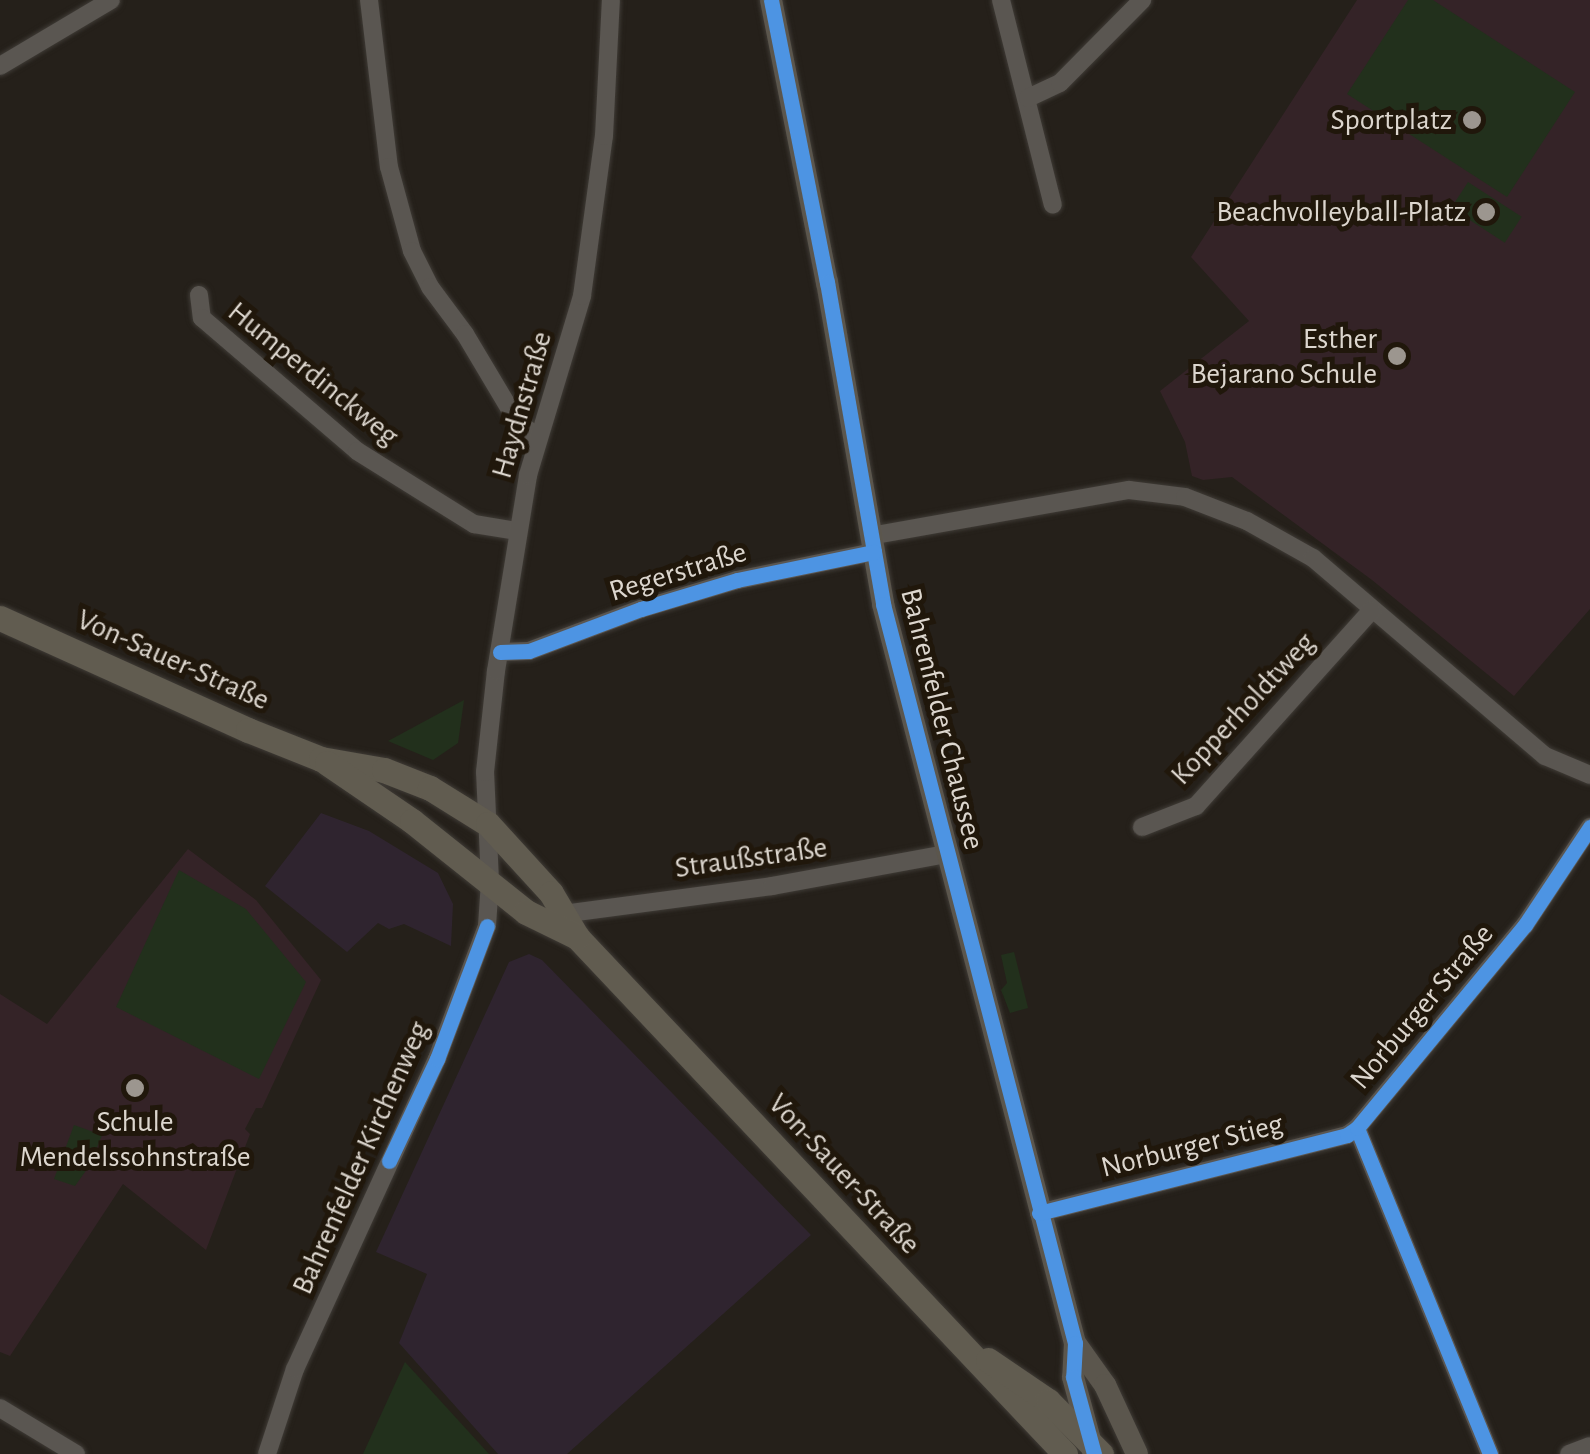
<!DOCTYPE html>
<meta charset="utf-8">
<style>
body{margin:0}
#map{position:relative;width:1590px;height:1454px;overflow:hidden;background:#25201a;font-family:"Alegreya Sans",sans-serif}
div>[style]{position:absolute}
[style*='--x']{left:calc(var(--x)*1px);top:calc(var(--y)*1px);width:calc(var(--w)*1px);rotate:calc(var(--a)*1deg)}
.commercial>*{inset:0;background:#2f242f}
.education>*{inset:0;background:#342327}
.green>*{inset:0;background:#22301c;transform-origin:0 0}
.roads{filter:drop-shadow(0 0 2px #3f3b36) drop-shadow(0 0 2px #3f3b36)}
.minor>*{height:18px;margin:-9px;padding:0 9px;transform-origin:9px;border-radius:9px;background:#5a5651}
.secondary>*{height:22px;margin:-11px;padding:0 11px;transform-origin:11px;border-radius:11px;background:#5b564d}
.primary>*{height:25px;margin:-12.5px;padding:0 12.5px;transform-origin:12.5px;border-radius:12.5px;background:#615c50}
.cycleway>*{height:15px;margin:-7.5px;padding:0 7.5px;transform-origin:7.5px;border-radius:7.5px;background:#4d94e3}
.dots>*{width:28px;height:28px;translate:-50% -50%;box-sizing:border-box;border:5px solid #20170b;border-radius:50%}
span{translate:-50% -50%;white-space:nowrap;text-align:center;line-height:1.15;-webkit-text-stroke:10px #20170b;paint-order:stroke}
.poi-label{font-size:30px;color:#dcd6ce}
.right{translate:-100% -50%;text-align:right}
.street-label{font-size:30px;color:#dcd6ce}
</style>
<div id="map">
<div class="commercial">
<div style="clip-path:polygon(321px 813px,369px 831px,438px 873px,453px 904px,451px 946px,404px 924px,389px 929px,378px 923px,347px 952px,265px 886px)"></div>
<div style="clip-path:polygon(529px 954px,542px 960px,811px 1235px,567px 1454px,498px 1454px,399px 1343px,427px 1274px,376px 1252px,509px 962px)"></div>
</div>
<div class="education">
<div style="clip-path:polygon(1357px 0,1590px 0,1590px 609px,1514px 696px,1372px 580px,1232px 477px,1203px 480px,1192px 476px,1185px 442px,1160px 391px,1249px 321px,1191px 257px)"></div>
<div style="clip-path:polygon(188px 849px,256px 900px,321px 980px,262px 1108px,256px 1108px,245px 1129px,250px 1134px,206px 1250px,123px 1184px,10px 1356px,0 1352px,0 994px,47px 1024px)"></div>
</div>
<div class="green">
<div style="clip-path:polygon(1408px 0,1433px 0,1575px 92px,1507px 197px,1347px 94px)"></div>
<div style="left:1468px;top:182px;width:64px;height:31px;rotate:33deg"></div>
<div style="clip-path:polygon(464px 700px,458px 743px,433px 760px,388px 741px)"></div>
<div style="clip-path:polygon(179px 870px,246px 909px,306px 982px,259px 1079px,116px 1007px)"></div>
<div style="clip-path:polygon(1014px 952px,1028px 1008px,1010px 1013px,1001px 990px,1007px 983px,1001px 955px)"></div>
<div style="clip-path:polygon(74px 1125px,102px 1135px,90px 1165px,75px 1186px,54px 1179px)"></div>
<div style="clip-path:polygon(405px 1362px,489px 1454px,363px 1454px)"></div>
</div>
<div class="roads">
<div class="minor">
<div style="--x:369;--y:0;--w:168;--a:83.2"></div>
<div style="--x:389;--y:167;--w:87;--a:74.7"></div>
<div style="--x:412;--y:251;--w:40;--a:63.4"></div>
<div style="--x:430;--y:287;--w:59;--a:53.3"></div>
<div style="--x:465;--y:334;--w:104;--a:59.2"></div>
<div style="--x:518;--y:423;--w:25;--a:34"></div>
<div style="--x:1001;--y:0;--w:211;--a:75.8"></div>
<div style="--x:0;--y:66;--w:129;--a:-30.7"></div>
<div style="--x:1028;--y:98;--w:35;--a:-25"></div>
<div style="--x:1060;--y:83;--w:117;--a:-45.3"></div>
<div style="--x:199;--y:295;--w:23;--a:83"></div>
<div style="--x:202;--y:318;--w:204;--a:40.6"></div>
<div style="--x:357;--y:451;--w:138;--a:32"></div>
<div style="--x:474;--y:524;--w:44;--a:9.2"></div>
<div style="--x:870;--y:536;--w:263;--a:-10.1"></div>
<div style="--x:1129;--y:490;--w:56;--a:7.1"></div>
<div style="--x:1185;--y:497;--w:66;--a:21.2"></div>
<div style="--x:1247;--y:521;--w:76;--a:29.3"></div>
<div style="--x:1313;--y:558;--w:305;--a:40.5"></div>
<div style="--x:1545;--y:756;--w:49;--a:22.9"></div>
<div style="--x:500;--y:652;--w:29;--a:-2"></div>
<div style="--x:529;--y:651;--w:120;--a:-20.6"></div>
<div style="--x:641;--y:609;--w:100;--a:-16.8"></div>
<div style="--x:737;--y:580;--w:140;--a:-11.6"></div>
<div style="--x:1142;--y:827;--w:58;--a:-21.3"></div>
<div style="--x:1196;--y:806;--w:263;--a:-48.1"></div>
<div style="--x:563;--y:914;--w:211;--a:-7.6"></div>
<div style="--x:772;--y:886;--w:177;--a:-10.4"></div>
<div style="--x:1039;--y:1213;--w:318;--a:-14.2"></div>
<div style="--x:1347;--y:1135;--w:12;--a:-35"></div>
<div style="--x:0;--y:1408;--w:89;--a:31.2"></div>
<div style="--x:267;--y:1454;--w:89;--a:-71.8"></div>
<div style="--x:295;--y:1369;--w:341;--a:-65.4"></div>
<div style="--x:437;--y:1059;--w:142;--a:-69.4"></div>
<div style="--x:487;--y:926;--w:45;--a:-86.2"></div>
<div style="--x:490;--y:881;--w:109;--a:-92.6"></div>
<div style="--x:485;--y:772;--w:102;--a:-83.8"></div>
<div style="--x:496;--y:671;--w:199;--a:-80.7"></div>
<div style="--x:528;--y:475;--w:187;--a:-73.2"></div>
<div style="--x:582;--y:296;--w:162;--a:-82.2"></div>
<div style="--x:604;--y:136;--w:136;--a:-87.1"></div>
<div style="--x:1490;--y:1454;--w:352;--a:-112.2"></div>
<div style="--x:1357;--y:1128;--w:264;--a:-50.4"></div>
<div style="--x:1525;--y:925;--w:118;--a:-56.4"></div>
<div style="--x:1569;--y:1454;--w:22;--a:-21"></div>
</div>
<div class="secondary">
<div style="--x:771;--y:0;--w:288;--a:78.8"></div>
<div style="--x:827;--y:282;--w:327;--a:80.1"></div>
<div style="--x:883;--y:604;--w:764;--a:75.44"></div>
<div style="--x:1075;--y:1343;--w:34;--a:93"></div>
<div style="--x:1073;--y:1377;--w:77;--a:74.9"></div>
<div style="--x:1075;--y:1343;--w:52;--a:54.5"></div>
<div style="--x:1105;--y:1385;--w:76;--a:65.1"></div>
</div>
<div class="primary">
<div style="--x:0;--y:618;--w:272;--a:24.3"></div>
<div style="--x:248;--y:730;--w:79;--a:21.7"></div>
<div style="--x:321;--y:759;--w:64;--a:9.9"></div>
<div style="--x:384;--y:770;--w:49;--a:21.4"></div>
<div style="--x:430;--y:788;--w:68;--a:31.8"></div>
<div style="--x:488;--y:824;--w:93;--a:47.6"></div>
<div style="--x:551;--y:893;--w:51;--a:59.4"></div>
<div style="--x:577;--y:937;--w:711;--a:46.65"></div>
<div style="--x:327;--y:763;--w:103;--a:34.3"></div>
<div style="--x:412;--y:821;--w:146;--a:38.6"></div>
<div style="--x:526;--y:912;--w:57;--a:26.1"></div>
<div style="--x:988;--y:1360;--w:73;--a:34.3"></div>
<div style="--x:1048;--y:1401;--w:75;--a:45"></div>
</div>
</div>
<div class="cycleway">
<div style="--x:771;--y:0;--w:288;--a:78.8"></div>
<div style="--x:827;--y:282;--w:327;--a:80.1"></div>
<div style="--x:883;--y:604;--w:764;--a:75.44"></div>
<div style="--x:1075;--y:1343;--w:34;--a:93"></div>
<div style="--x:1073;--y:1377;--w:80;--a:74.7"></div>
<div style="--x:500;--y:652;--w:29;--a:-2"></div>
<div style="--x:529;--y:651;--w:120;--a:-20.6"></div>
<div style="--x:641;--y:609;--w:100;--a:-16.8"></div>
<div style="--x:737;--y:580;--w:140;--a:-11.6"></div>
<div style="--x:389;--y:1161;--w:113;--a:-64.8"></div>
<div style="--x:437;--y:1059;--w:142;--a:-69.4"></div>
<div style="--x:1039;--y:1213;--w:318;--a:-14.2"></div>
<div style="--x:1347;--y:1135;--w:12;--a:-35"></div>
<div style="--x:1490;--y:1454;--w:352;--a:-112.2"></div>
<div style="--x:1357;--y:1128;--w:264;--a:-50.4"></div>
<div style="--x:1525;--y:925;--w:118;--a:-56.4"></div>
</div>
<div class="dots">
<div style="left:1472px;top:120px;background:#9c968f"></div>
<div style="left:1486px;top:212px;background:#9c968f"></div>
<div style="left:1397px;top:356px;background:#9c968f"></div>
<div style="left:135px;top:1088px;background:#9c968f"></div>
</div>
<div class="poi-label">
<span class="right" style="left:1452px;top:120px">Sportplatz</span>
<span class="right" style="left:1466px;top:212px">Beachvolleyball-Platz</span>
<span class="right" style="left:1377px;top:356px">Esther<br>Bejarano Schule</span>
<span style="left:135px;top:1139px">Schule<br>Mendelssohnstraße</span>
</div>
<div class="street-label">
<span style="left:313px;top:374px;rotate:39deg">Humperdinckweg</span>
<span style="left:522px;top:405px;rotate:-74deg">Haydnstraße</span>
<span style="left:678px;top:572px;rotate:-17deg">Regerstraße</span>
<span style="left:173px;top:660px;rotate:24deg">Von-Sauer-Straße</span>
<span style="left:1243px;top:709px;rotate:-47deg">Kopperholdtweg</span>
<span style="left:942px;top:719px;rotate:76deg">Bahrenfelder Chaussee</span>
<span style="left:751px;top:858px;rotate:-8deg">Straußstraße</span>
<span style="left:1422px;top:1007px;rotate:-50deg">Norburger Straße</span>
<span style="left:1192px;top:1146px;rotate:-14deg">Norburger Stieg</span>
<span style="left:361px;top:1158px;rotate:-66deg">Bahrenfelder Kirchenweg</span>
<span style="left:844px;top:1174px;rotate:47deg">Von-Sauer-Straße</span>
</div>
</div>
